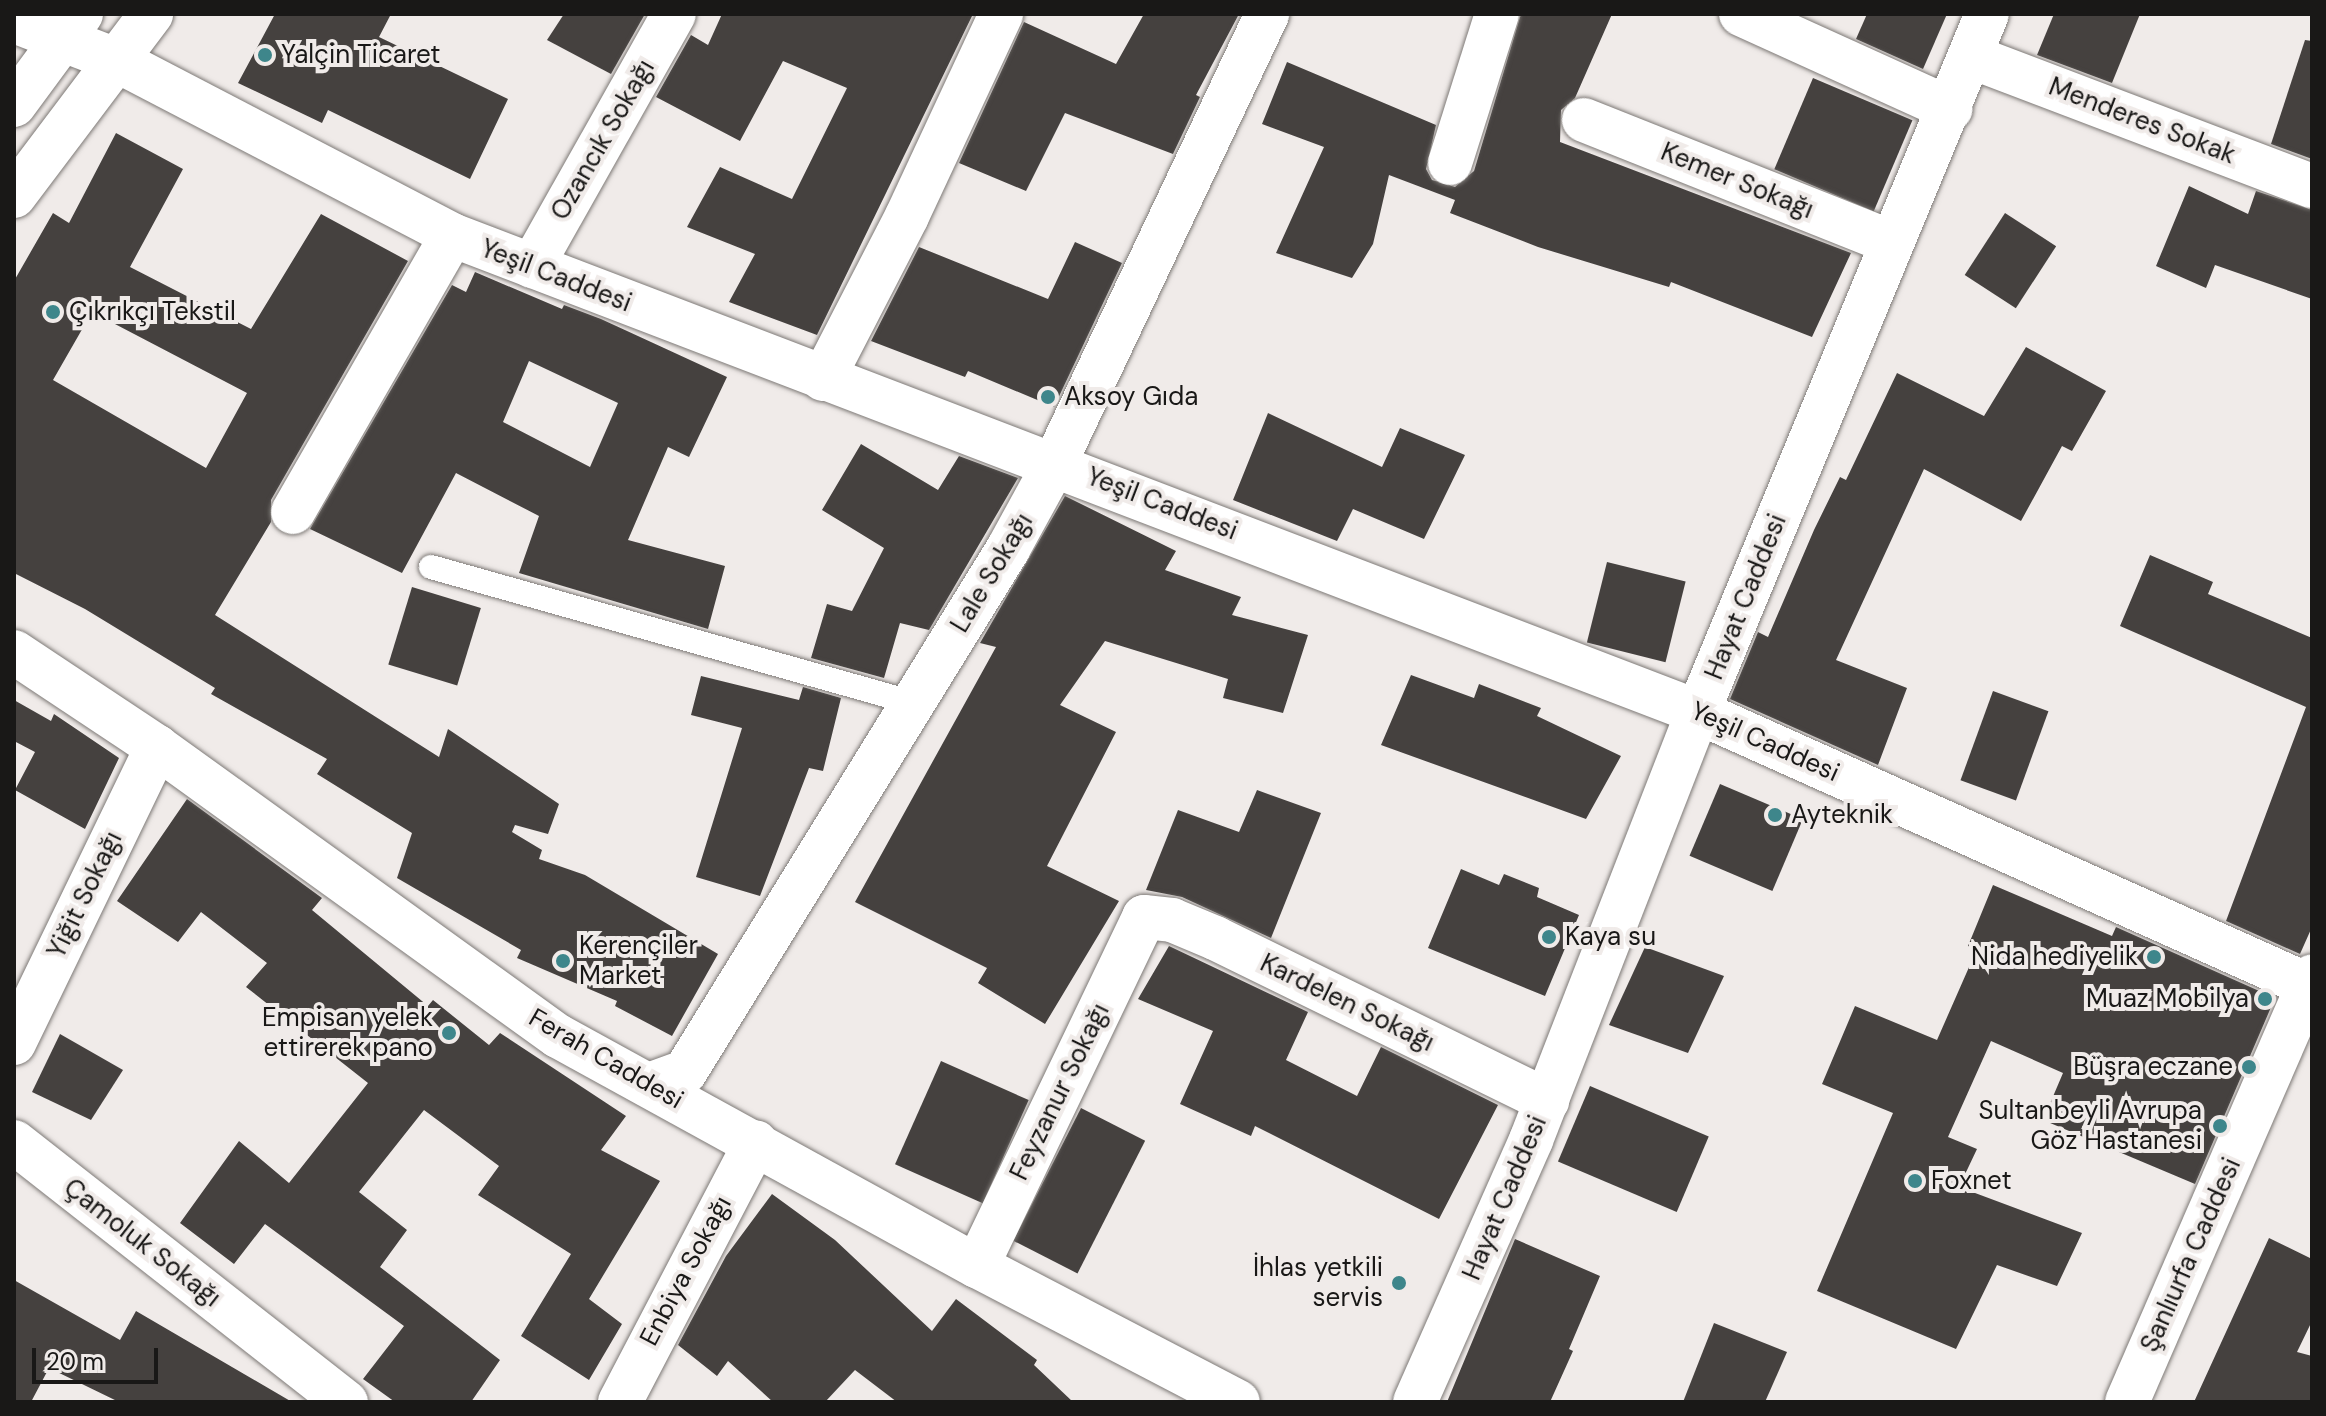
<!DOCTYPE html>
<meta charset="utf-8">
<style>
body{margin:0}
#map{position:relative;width:2326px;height:1416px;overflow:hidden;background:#f0ebe9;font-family:"DM Sans",sans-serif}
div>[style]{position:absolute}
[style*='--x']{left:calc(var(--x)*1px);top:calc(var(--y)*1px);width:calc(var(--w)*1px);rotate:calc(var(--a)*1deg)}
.building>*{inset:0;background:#45413f;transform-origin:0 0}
.roads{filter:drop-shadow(0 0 2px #7d7976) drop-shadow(0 0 2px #7d7976)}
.lane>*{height:24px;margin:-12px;padding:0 12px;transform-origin:12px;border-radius:12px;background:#fff}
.street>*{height:44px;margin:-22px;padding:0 22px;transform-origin:22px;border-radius:22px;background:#fff}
.secondary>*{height:44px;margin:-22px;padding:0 22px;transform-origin:22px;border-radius:22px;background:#fff}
.dots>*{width:22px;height:22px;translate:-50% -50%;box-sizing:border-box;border:4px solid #f0ebe9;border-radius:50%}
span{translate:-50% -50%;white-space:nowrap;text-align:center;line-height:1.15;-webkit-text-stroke:8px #f0ebe9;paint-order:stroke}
.poi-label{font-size:26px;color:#191817}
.left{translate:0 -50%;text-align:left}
.right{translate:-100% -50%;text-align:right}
.street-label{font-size:26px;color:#191817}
.frame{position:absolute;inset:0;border:16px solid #191817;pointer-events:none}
.scale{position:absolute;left:32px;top:1348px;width:126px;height:36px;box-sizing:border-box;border:4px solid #191817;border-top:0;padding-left:10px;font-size:24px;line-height:28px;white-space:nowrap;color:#191817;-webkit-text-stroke:6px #f0ebe9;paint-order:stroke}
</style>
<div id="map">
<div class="building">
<div style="clip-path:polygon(275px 14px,391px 14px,379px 37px,508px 99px,470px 179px,328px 110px,322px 123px,238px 83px)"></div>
<div style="clip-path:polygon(564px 14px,645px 14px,611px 74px,547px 40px)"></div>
<div style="clip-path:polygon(722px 14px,973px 14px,817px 335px,729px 302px,755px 254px,687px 227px,720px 167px,792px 199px,847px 88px,783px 61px,740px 141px,656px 97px,691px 35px,708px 45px)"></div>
<div style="clip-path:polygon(1144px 14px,1239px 14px,1196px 95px,1200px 97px,1173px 154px,1065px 113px,1026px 191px,959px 163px,1024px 22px,1116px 64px)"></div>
<div style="clip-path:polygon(1521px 14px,1612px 14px,1575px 98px,1561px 110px,1560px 142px,1851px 253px,1812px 337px,1671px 282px,1669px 287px,1538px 247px,1450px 213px,1455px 200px,1389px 175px,1373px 244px,1352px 278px,1276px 253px,1324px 147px,1262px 124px,1287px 62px,1436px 125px,1426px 169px,1432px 180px,1455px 187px,1474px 171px)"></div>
<div style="clip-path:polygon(1867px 14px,1947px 14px,1923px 69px,1856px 39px)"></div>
<div style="clip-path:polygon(2054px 14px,2140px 14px,2112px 83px,2037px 55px)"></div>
<div style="clip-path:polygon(2305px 40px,2312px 41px,2312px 159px,2271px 144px)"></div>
<div style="left:1813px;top:78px;width:108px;height:99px;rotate:23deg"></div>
<div style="clip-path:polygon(evenodd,116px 133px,183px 169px,130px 267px,251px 329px,321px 214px,408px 261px,271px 500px,271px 522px,215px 615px,439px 757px,448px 729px,559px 804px,548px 834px,515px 825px,512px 832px,542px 850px,539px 859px,585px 875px,718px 954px,672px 1036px,615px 1006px,617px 1001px,517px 958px,521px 950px,397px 878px,412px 833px,317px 774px,327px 759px,211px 694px,215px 688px,85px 609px,14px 573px,14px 281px,53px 213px,69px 223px,116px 133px,92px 312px,247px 393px,206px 468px,53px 380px,92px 312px)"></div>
<div style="clip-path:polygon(2189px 186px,2248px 214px,2256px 191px,2312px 210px,2312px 299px,2215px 265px,2206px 288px,2156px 266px)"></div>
<div style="left:2005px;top:213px;width:61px;height:74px;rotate:33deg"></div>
<div style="clip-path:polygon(1075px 242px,1122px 263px,1054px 407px,968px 371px,965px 377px,871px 341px,919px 247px,1048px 299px)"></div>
<div style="clip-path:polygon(evenodd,475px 272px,562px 309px,564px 305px,601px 319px,727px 377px,689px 457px,668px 447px,628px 540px,725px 566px,708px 629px,519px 573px,539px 516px,456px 473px,402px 573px,310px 529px,452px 285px,466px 292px,475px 272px,529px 361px,618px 403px,590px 467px,503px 422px,529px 361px)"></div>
<div style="clip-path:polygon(2026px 347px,2106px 391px,2072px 451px,2062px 446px,2021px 521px,1924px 469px,1836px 660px,1907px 688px,1878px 765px,1730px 699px,1758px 632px,1768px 637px,1814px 530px,1840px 477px,1846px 480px,1897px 373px,1984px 416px)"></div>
<div style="clip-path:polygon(1268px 413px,1382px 467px,1400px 428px,1465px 455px,1424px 539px,1353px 509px,1337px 541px,1233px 500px)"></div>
<div style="clip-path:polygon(861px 444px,938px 490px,959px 456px,1018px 478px,929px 630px,900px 623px,884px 678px,811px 658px,827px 604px,852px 611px,884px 548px,822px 510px)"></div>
<div style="clip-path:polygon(1065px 496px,1176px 551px,1165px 570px,1241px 597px,1232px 615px,1308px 635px,1283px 713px,1223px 698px,1228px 679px,1105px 641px,1060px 705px,1116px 732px,1047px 866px,1119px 901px,1045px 1024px,978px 983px,987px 968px,855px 902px,996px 647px,980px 643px)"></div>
<div style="clip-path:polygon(2150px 555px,2213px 582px,2208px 594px,2312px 638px,2312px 927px,2300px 954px,2226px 921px,2306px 707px,2120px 626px)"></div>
<div style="left:1607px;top:562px;width:81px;height:83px;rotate:14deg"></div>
<div style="left:412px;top:587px;width:72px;height:81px;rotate:17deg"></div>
<div style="clip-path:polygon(1411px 675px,1474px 698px,1479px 684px,1541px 708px,1537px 716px,1621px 756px,1586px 819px,1381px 745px)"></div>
<div style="clip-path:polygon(701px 676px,799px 700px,803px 687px,841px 698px,823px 771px,809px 768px,760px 896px,696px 877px,742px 728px,691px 715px)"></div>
<div style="left:1993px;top:691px;width:59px;height:95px;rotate:20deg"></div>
<div style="clip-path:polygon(14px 700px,51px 721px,54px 714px,119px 758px,85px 829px,15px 790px,35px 752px,14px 741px)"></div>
<div style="left:1720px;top:784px;width:90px;height:78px;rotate:23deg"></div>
<div style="clip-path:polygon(1257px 790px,1321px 813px,1271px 938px,1182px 897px,1146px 890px,1178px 810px,1239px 832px)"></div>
<div style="clip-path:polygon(187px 799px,322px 898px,312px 910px,428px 1006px,433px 1000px,489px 1045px,500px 1033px,626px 1116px,601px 1150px,660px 1181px,589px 1299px,622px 1324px,589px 1380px,521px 1336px,571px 1254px,478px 1195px,499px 1166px,424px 1110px,359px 1192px,407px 1230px,380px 1267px,500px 1360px,471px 1402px,395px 1402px,363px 1379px,404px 1326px,265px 1224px,234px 1264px,180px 1223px,239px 1141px,289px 1183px,368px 1083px,246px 987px,267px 963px,201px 912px,178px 942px,117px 901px)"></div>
<div style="clip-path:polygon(1461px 869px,1499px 885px,1504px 874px,1539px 888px,1537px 897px,1579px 915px,1545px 996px,1428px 948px)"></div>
<div style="clip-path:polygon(1993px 885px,2112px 936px,2116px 927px,2275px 998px,2195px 1184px,2043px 1120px,2063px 1073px,1991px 1041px,1948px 1137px,1977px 1149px,1959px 1187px,2082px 1233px,2057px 1286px,1997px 1265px,1956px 1349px,1817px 1291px,1893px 1113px,1822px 1084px,1855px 1006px,1937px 1040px,1977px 949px,1968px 946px)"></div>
<div style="clip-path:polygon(1169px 946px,1308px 1012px,1286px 1060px,1357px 1096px,1381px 1047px,1498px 1105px,1439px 1219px,1255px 1126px,1251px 1136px,1180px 1104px,1213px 1031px,1138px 999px)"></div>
<div style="clip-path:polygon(1645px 947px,1724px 976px,1688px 1053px,1609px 1025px)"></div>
<div style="clip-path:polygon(60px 1034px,123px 1070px,91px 1120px,32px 1092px)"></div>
<div style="left:941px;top:1061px;width:96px;height:113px;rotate:24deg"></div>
<div style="left:1590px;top:1086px;width:129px;height:82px;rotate:23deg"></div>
<div style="left:1081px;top:1108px;width:72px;height:149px;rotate:27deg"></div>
<div style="clip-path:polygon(772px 1194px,835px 1240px,932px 1331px,956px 1299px,1037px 1360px,1034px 1365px,1073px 1402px,897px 1402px,855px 1370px,825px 1402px,773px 1402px,728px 1361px,717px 1376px,678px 1345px,726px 1256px)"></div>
<div style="clip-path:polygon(2269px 1238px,2312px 1259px,2312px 1321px,2297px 1352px,2312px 1356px,2312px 1402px,2194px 1402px)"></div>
<div style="clip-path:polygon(1515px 1239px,1600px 1276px,1569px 1349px,1573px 1351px,1550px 1402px,1447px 1402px)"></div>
<div style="clip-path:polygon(14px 1280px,120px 1340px,136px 1311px,292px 1402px,119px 1402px,49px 1368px,31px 1402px,14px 1402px)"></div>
<div style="clip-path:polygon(1714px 1323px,1787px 1352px,1765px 1402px,1683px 1402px)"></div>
</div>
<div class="roads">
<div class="lane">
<div style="--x:431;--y:567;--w:502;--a:15.73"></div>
</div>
<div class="street">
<div style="--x:1741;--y:14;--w:230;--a:24.4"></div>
<div style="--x:14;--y:21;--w:111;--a:21"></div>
<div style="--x:118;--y:61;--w:377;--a:27.5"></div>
<div style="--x:452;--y:235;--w:1334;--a:20.95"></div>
<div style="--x:1698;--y:712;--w:673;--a:24.13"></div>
<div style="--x:1972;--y:57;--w:364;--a:20.8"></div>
<div style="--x:1584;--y:120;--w:329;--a:21.7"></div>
<div style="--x:1450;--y:163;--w:156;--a:-72.5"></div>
<div style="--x:532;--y:266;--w:289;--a:-60.6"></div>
<div style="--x:823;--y:379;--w:183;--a:-62.7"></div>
<div style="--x:907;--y:216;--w:223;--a:-65"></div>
<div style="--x:293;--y:512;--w:319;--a:-60.1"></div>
<div style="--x:14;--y:652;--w:172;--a:33.6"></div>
<div style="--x:157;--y:747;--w:494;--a:35.8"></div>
<div style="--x:558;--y:1036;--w:478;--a:28.8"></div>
<div style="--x:977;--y:1266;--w:294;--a:27.5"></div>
<div style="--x:14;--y:1043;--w:329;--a:-64.2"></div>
<div style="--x:649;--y:1085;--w:38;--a:-20"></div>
<div style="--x:685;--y:1072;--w:615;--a:-58.3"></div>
<div style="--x:1008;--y:549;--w:98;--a:-61.3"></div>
<div style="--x:1055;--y:463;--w:497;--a:-64.7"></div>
<div style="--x:14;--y:1142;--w:422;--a:38.1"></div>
<div style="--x:977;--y:1266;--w:387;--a:-64.4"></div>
<div style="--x:1144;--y:917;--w:28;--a:6"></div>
<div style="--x:1172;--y:920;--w:47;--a:22.7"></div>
<div style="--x:1215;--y:938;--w:370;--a:26.1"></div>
<div style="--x:620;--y:1402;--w:293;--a:-62.4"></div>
<div style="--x:1415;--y:1402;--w:287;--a:-66.1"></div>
<div style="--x:1531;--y:1140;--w:459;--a:-68.7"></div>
<div style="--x:1698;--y:712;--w:755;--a:-67.51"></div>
</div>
<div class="secondary">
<div style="--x:14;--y:105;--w:113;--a:-53.6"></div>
<div style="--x:14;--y:196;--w:228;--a:-53"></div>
<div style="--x:2127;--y:1402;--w:464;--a:-66.5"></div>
</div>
</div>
<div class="dots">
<div style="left:265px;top:55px;background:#3e868b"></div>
<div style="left:53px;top:312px;background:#3e868b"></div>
<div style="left:1048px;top:397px;background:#3e868b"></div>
<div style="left:1775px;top:815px;background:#3e868b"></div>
<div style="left:1549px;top:937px;background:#3e868b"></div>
<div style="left:2154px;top:957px;background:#3e868b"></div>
<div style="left:563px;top:961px;background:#3e868b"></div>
<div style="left:2265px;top:999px;background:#3e868b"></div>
<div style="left:449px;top:1033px;background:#3e868b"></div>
<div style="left:2249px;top:1067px;background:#3e868b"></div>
<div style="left:2220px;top:1126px;background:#3e868b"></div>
<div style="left:1915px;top:1181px;background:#3e868b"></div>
<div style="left:1399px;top:1283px;background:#3e868b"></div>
</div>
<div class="poi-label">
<span class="left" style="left:281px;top:55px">Yalçin Ticaret</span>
<span class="left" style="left:69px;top:312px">Çıkrıkçı Tekstil</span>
<span class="left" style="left:1064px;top:397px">Aksoy Gıda</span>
<span class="left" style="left:1791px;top:815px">Ayteknik</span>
<span class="left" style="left:1565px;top:937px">Kaya su</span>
<span class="left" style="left:579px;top:961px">Kerençiler<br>Market</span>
<span class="right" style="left:2138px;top:957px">Nida hediyelik</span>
<span class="right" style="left:2249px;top:999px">Muaz Mobilya</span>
<span class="right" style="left:433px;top:1033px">Empisan yelek<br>ettirerek pano</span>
<span class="right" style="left:2233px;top:1067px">Büşra eczane</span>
<span class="right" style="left:2202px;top:1126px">Sultanbeyli Avrupa<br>Göz Hastanesi</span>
<span class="left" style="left:1931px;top:1181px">Foxnet</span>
<span class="right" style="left:1383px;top:1283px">İhlas yetkili<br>servis</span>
</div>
<div class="street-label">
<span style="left:2142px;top:121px;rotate:21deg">Menderes Sokak</span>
<span style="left:603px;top:140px;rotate:-60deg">Ozancık Sokağı</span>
<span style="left:1737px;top:181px;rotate:22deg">Kemer Sokağı</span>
<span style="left:556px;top:276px;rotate:21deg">Yeşil Caddesi</span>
<span style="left:1162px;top:504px;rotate:21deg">Yeşil Caddesi</span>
<span style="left:992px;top:573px;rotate:-59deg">Lale Sokağı</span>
<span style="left:1746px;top:597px;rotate:-68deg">Hayat Caddesi</span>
<span style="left:1765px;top:742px;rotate:24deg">Yeşil Caddesi</span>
<span style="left:85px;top:895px;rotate:-64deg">Yiğit Sokağı</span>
<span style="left:1347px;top:1003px;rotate:26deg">Kardelen Sokağı</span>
<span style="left:606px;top:1059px;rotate:30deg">Ferah Caddesi</span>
<span style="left:1060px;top:1092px;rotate:-64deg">Feyzanur Sokağı</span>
<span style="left:1505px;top:1198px;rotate:-67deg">Hayat Caddesi</span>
<span style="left:142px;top:1243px;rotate:38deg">Çamoluk Sokağı</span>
<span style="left:2191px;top:1255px;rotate:-66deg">Şanlıurfa Caddesi</span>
<span style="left:686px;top:1271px;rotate:-62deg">Enbiya Sokağı</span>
</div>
<div class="frame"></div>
<div class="scale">20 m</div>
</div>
